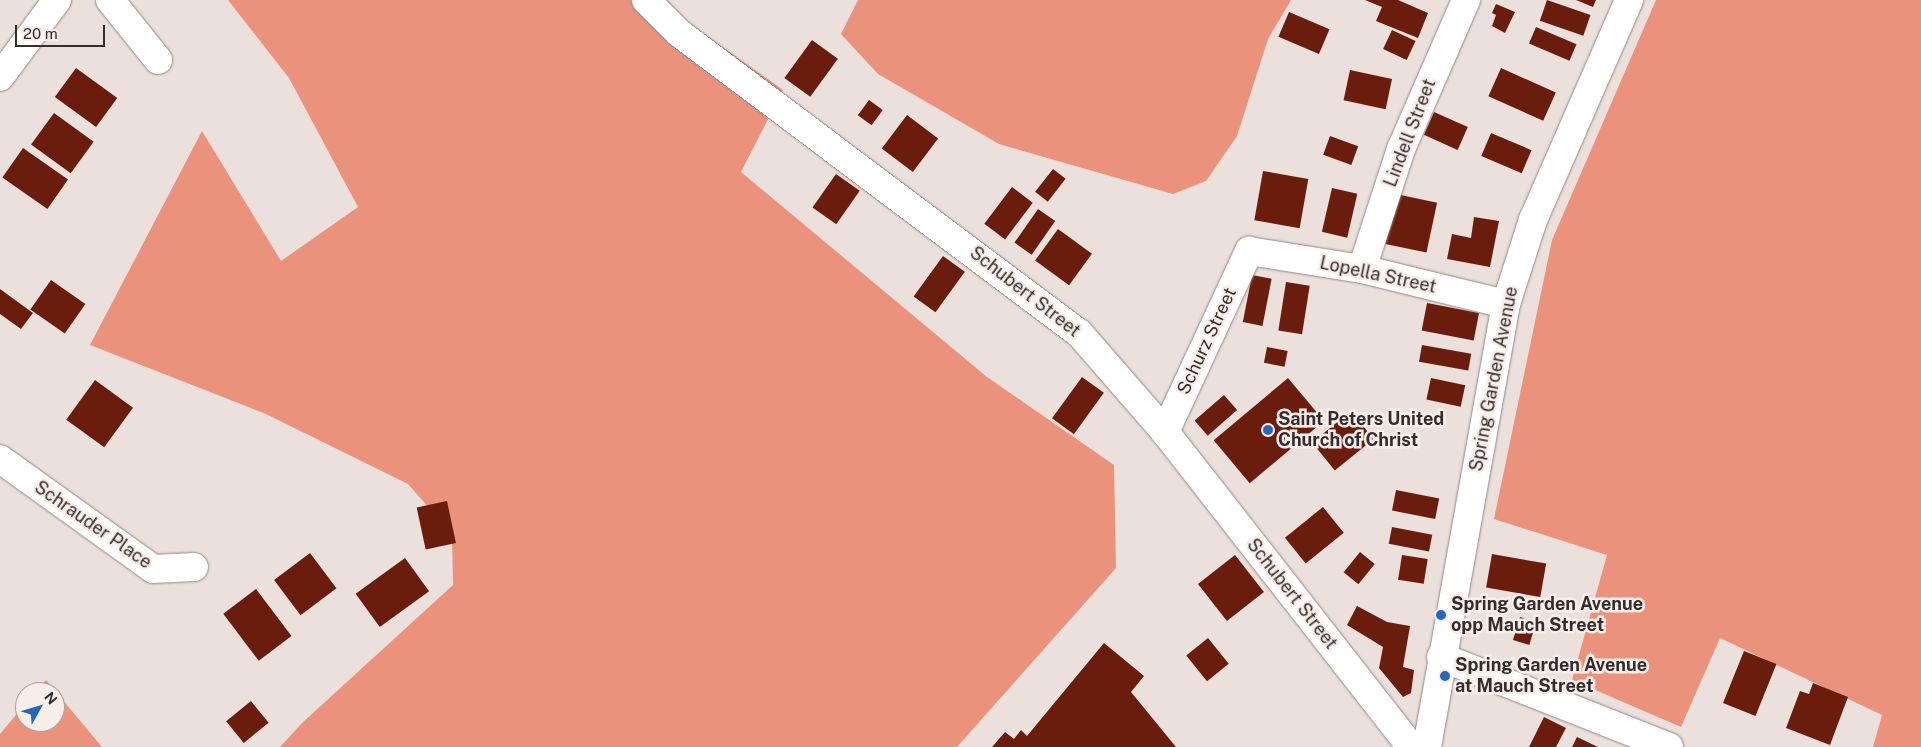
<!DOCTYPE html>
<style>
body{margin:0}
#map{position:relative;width:1921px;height:747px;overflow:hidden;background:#ece0dd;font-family:"Public Sans",sans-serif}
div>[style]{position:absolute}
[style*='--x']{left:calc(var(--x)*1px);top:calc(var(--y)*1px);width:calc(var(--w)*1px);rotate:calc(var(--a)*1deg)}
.forest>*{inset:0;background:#eb927d}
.building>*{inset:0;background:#6a1d0c;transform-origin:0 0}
.roads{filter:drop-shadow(0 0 1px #928885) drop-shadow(0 0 1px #928885)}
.minor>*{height:28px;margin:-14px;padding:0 14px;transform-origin:14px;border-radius:14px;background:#fff}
.dots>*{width:14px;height:14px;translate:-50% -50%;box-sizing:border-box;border:2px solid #f9edea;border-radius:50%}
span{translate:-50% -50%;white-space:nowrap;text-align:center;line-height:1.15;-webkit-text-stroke:5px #f9edea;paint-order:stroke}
.street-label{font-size:18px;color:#332e2d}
.poi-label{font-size:18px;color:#332e2d;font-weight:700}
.left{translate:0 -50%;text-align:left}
.north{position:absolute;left:15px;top:682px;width:50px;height:50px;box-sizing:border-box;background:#f9edea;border:1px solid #aaa19e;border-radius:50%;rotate:51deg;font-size:14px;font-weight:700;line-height:20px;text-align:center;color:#332e2d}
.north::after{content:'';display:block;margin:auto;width:18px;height:22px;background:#2667b9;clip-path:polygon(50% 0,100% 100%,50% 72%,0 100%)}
.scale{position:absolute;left:15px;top:25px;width:90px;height:22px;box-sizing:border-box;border:2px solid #332e2d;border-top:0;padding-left:6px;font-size:15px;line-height:18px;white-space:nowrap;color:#332e2d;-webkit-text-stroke:4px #f9edea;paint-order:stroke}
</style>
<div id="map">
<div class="forest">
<div style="clip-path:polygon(228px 0,667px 0,686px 21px,783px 90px,741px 172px,987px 377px,1114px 465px,1116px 568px,957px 747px,280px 747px,302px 723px,453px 585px,452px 534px,408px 484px,266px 414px,90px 345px,202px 131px,281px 261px,358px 207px,289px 78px)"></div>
<div style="clip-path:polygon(858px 0,1291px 0,1268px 39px,1237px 136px,1206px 181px,1173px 194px,999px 144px,878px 74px,841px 34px)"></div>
<div style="clip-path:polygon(1656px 0,1921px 0,1921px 747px,1873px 747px,1882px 715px,1720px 638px,1681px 727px,1572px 680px,1607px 555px,1494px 519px,1552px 240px)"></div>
<div style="clip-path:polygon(46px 680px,102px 747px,0 747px,0 734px,25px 704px,25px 722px,55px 722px,55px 692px,35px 692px)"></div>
</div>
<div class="building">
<div style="clip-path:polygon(1365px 0,1398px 0,1428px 13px,1418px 38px,1376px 21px,1382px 7px)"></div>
<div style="left:1547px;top:0;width:46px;height:22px;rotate:19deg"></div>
<div style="clip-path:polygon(1576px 0,1596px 0,1593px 7px)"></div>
<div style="clip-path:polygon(1496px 4px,1515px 12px,1505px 33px,1492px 26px,1496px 15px,1492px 13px)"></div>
<div style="left:1289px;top:12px;width:44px;height:27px;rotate:23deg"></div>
<div style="left:1536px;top:27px;width:44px;height:18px;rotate:23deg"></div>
<div style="left:1392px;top:30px;width:26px;height:21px;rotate:25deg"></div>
<div style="left:812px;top:40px;width:32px;height:47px;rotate:36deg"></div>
<div style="left:76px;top:68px;width:51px;height:36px;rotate:36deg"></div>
<div style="left:1501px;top:68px;width:60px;height:31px;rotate:24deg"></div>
<div style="left:1350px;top:70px;width:43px;height:31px;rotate:12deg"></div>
<div style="left:869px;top:100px;width:17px;height:19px;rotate:36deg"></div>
<div style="left:1434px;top:112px;width:37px;height:25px;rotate:24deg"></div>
<div style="left:54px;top:113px;width:49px;height:39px;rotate:36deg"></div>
<div style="left:907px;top:115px;width:39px;height:42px;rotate:37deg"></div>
<div style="left:1491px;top:133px;width:44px;height:25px;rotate:23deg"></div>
<div style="left:1330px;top:136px;width:30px;height:20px;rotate:20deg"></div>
<div style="left:23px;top:148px;width:55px;height:36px;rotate:35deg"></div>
<div style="left:1053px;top:169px;width:16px;height:29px;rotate:38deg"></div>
<div style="left:1263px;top:171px;width:46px;height:50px;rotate:10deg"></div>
<div style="left:836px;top:174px;width:29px;height:41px;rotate:35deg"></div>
<div style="left:1012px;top:187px;width:26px;height:46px;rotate:37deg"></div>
<div style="left:1332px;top:188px;width:26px;height:45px;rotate:13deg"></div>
<div style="left:1396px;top:194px;width:42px;height:51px;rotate:12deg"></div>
<div style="left:1038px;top:209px;width:21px;height:41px;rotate:35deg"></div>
<div style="clip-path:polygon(1474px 217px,1499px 221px,1490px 267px,1447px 259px,1452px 234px,1471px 238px)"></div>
<div style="left:1058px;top:229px;width:42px;height:39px;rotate:36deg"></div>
<div style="left:943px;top:256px;width:27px;height:50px;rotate:36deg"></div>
<div style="left:1252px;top:275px;width:20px;height:48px;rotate:11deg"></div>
<div style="left:51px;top:280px;width:42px;height:36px;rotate:35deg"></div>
<div style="left:1286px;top:282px;width:24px;height:49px;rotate:9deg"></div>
<div style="clip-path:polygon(0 289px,33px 313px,21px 329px,0 314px)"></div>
<div style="left:1427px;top:303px;width:53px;height:28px;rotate:11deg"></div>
<div style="left:1422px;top:345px;width:50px;height:17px;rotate:10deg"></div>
<div style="left:1267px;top:347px;width:21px;height:16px;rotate:11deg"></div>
<div style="left:1082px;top:377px;width:27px;height:51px;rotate:36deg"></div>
<div style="left:1288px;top:378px;width:56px;height:97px;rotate:50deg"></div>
<div style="left:1431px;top:378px;width:35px;height:22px;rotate:12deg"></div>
<div style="left:95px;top:380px;width:47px;height:49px;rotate:36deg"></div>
<div style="left:1224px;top:395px;width:20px;height:39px;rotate:49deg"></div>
<div style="left:1351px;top:411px;width:36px;height:50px;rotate:51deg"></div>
<div style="left:1396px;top:490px;width:44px;height:21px;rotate:11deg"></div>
<div style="left:447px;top:501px;width:43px;height:31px;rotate:78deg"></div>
<div style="left:1323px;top:507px;width:33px;height:49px;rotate:51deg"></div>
<div style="left:1392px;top:527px;width:41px;height:17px;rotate:11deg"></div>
<div style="left:1360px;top:552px;width:19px;height:26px;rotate:39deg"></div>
<div style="left:310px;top:553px;width:44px;height:45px;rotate:53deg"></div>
<div style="left:1492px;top:554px;width:55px;height:34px;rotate:10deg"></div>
<div style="left:1235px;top:555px;width:47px;height:47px;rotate:52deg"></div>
<div style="left:1402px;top:555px;width:26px;height:25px;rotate:9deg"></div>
<div style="left:405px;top:558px;width:41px;height:61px;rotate:54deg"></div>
<div style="left:256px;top:589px;width:59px;height:41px;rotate:53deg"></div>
<div style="clip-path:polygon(1357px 606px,1387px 622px,1410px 626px,1403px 667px,1414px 670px,1411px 693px,1403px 697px,1379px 668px,1383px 647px,1347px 625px)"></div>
<div style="left:1520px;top:617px;width:17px;height:24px;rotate:17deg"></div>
<div style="left:1208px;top:638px;width:33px;height:28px;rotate:51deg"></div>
<div style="clip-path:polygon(1104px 643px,1144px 676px,1131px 692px,1176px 747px,992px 747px,1005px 732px,1014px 739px,1021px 730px,1027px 736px)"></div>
<div style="left:1744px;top:651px;width:35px;height:56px;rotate:22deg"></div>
<div style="clip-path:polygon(1813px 683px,1848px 697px,1830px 745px,1786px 728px,1800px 691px,1809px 694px)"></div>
<div style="left:251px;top:701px;width:28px;height:32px;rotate:51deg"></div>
<div style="clip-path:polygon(1544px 717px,1566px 728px,1556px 747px,1529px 747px)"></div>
<div style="clip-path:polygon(1577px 737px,1598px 747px,1572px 747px)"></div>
</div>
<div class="roads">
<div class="minor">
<div style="--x:110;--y:0;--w:77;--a:51.3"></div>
<div style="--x:646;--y:0;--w:47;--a:45"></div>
<div style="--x:679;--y:33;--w:500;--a:36.9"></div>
<div style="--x:1079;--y:333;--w:131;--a:49"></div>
<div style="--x:1165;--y:432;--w:400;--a:52"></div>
<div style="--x:0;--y:77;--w:96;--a:-53.5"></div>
<div style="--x:1362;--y:269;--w:126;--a:-72"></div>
<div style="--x:1401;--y:149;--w:163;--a:-66.4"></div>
<div style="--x:1165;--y:432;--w:200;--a:-65.1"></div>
<div style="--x:1249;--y:251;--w:114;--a:9.1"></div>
<div style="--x:1362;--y:269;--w:148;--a:13.7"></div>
<div style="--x:0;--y:459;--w:188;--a:35.7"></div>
<div style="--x:153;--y:569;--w:41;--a:-2.8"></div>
<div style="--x:1441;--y:657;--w:245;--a:21.5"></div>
<div style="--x:1427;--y:747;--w:450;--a:-79.9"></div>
<div style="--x:1506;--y:304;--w:88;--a:-72.2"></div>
<div style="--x:1533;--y:220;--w:240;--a:-66.4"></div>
</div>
</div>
<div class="dots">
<div style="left:1268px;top:430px;background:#2667b9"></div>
<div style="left:1441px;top:615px;background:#2667b9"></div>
<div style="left:1445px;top:676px;background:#2667b9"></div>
</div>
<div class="street-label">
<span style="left:1410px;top:133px;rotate:-69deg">Lindell Street</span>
<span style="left:1378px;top:275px;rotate:12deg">Lopella Street</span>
<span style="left:1025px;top:292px;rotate:38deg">Schubert Street</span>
<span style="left:1207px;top:341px;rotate:-65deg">Schurz Street</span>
<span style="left:1494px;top:379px;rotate:-79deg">Spring Garden Avenue</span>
<span style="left:93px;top:525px;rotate:35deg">Schrauder Place</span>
<span style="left:1292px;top:594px;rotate:52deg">Schubert Street</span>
</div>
<div class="poi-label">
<span class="left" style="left:1278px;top:430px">Saint Peters United<br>Church of Christ</span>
<span class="left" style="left:1451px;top:615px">Spring Garden Avenue<br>opp Mauch Street</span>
<span class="left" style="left:1455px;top:676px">Spring Garden Avenue<br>at Mauch Street</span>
</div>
<div class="north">N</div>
<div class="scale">20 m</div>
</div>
